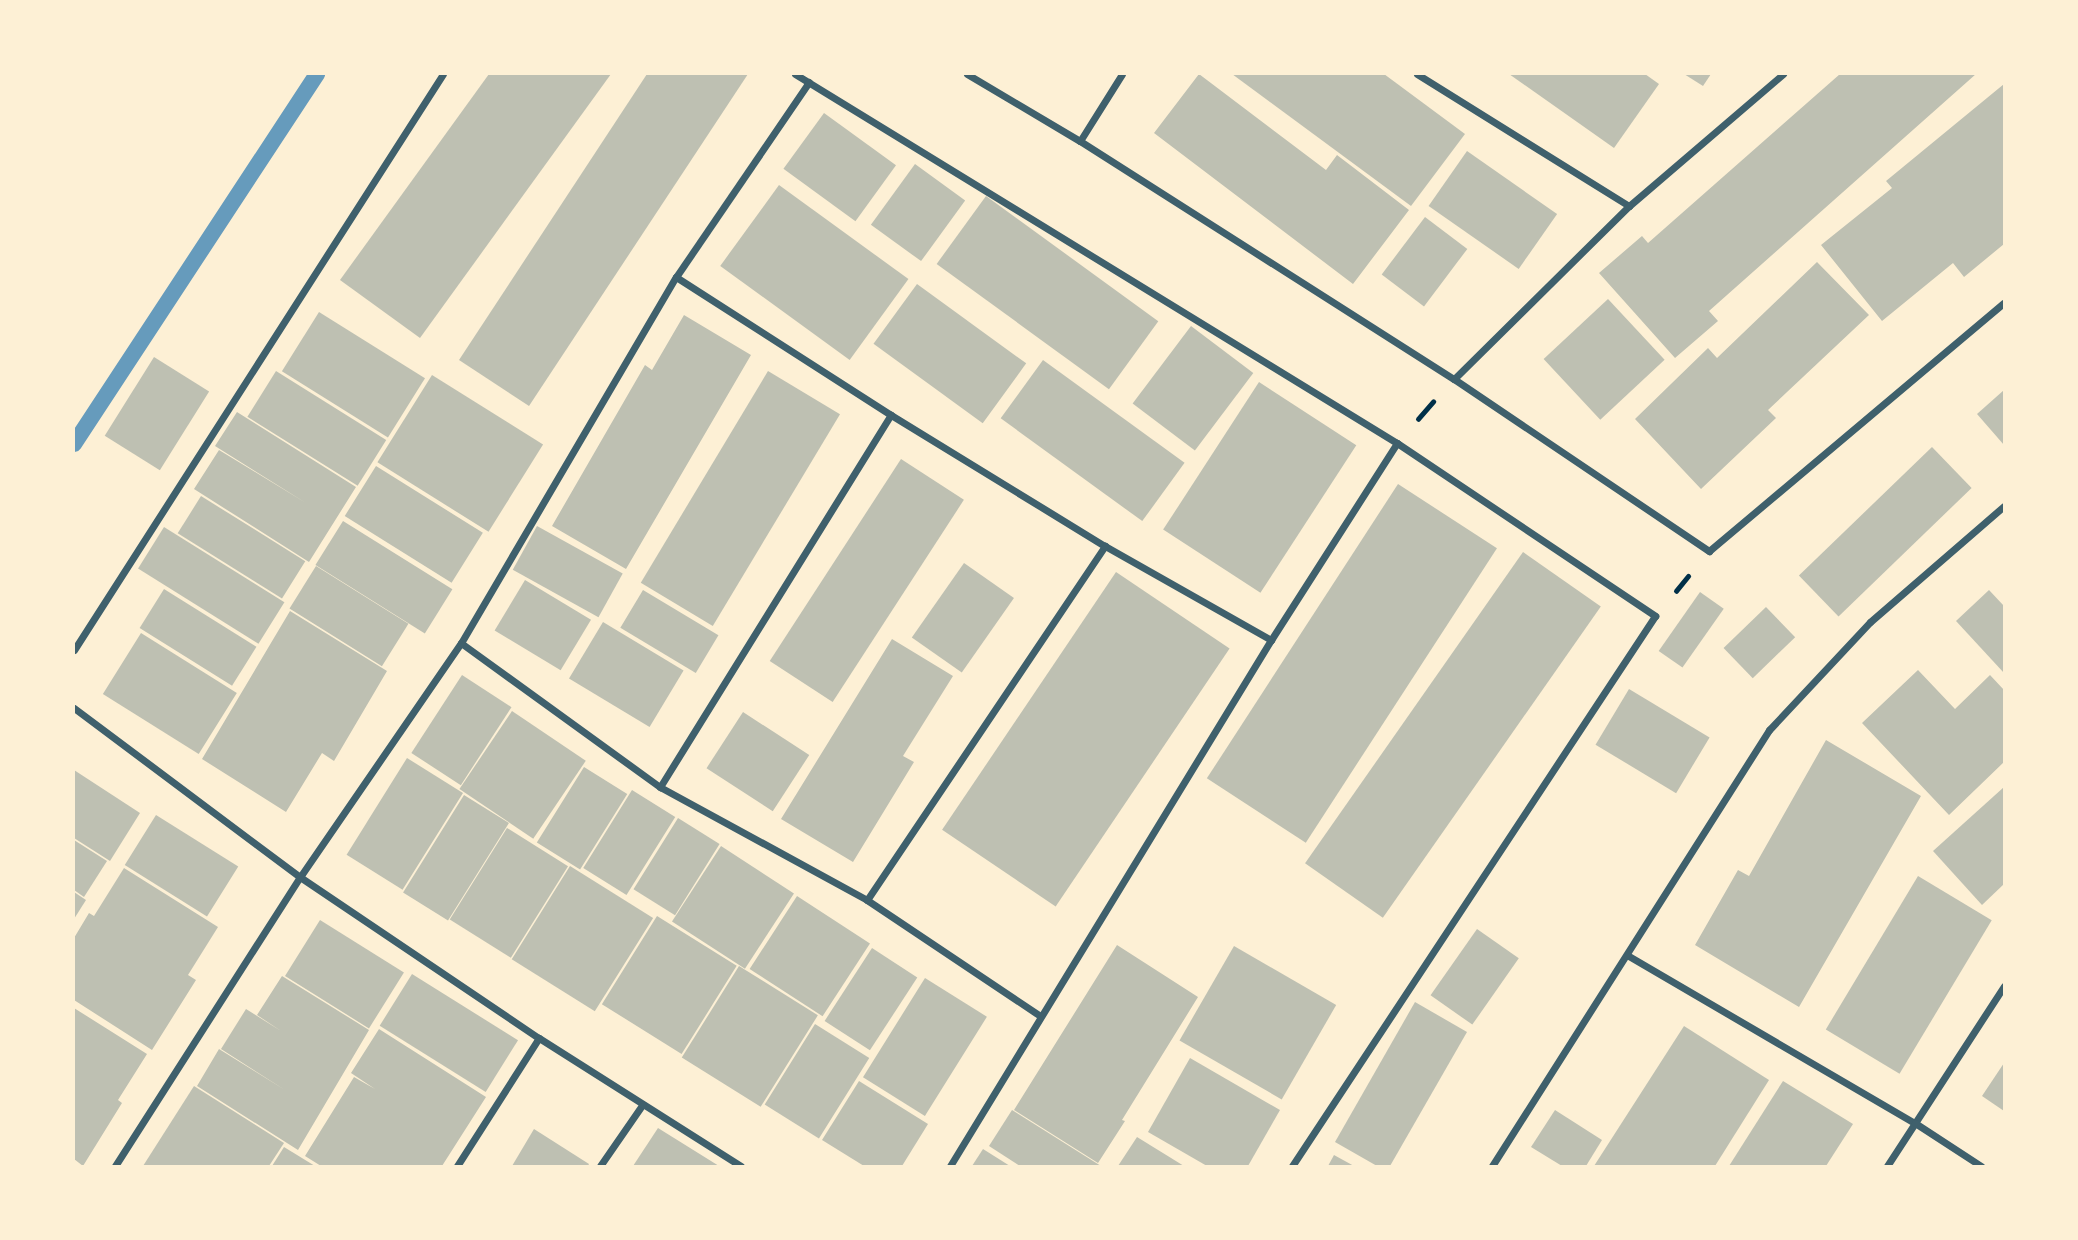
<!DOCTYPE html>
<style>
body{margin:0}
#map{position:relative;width:2078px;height:1240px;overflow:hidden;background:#fdf0d5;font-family:Inter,sans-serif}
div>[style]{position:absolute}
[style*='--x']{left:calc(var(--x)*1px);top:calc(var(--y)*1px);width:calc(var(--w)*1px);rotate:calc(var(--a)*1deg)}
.stream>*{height:16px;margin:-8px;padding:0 8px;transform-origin:8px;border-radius:8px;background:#669bbc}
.building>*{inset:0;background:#bec0b2;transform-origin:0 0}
.path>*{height:4.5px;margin:-2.25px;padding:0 2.25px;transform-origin:2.25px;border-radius:2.25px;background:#003049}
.minor>*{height:7px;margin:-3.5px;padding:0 3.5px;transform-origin:3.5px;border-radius:3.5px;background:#3f606c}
span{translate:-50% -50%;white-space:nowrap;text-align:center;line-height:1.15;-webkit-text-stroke:5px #fdf0d5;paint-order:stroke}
.frame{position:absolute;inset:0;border:75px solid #fdf0d5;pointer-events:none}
</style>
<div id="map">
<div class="stream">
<div style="--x:74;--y:444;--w:443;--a:-56.7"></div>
</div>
<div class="building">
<div style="clip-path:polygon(489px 74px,611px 74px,420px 338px,340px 280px)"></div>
<div style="clip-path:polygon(647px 74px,748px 74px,529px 406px,459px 360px)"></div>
<div style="clip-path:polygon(1199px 74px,1326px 170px,1337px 155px,1409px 210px,1353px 284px,1154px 133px)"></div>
<div style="clip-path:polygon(1232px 74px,1384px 74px,1465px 134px,1411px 206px)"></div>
<div style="clip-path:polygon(1509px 74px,1645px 74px,1659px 84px,1614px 148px)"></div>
<div style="clip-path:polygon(1684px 74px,1711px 74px,1703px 86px)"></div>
<div style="clip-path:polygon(1840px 74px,1976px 74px,1709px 311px,1718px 321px,1675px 358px,1599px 273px,1642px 236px,1648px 243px)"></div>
<div style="clip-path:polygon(2004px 84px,2004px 244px,1964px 277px,1953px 263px,1882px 321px,1821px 245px,1892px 188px,1886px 181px)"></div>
<div style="left:824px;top:113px;width:89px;height:69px;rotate:36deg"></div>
<div style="left:1467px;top:151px;width:110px;height:67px;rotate:35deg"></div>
<div style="left:915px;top:164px;width:62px;height:75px;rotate:36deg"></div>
<div style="left:779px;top:185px;width:160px;height:100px;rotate:36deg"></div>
<div style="left:986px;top:196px;width:213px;height:84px;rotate:36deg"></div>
<div style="left:1425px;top:217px;width:53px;height:72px;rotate:37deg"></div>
<div style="clip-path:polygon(1817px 262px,1869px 315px,1768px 410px,1776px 418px,1701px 489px,1635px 419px,1708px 348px,1717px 358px)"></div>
<div style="left:917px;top:284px;width:135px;height:74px;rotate:36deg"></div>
<div style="left:1608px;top:299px;width:83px;height:88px;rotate:47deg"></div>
<div style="left:319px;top:312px;width:125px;height:70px;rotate:32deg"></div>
<div style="clip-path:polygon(684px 315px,751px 355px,626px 569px,552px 526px,645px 365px,652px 370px)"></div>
<div style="left:1191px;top:326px;width:78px;height:97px;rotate:37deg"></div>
<div style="left:154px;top:357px;width:65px;height:93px;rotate:32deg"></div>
<div style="left:1043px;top:360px;width:175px;height:72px;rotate:36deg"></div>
<div style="left:276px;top:371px;width:130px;height:54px;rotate:32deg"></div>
<div style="left:768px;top:371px;width:84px;height:247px;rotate:31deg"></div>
<div style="left:432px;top:375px;width:131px;height:103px;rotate:32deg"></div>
<div style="left:1259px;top:382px;width:116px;height:176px;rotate:33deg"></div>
<div style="clip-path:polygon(2004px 390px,2004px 445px,1977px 414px)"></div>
<div style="clip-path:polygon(237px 412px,356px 487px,309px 562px,194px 489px,219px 450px,306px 503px,215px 446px)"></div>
<div style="left:1932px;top:447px;width:57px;height:185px;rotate:46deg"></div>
<div style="left:901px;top:459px;width:75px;height:241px;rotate:33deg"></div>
<div style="left:376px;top:466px;width:126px;height:59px;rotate:32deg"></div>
<div style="left:1398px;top:484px;width:118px;height:351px;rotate:33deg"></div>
<div style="left:201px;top:496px;width:123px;height:44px;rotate:32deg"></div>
<div style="left:343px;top:521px;width:129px;height:52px;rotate:32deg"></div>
<div style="left:537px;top:526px;width:98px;height:50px;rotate:29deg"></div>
<div style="left:164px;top:527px;width:142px;height:49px;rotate:32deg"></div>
<div style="left:1523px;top:552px;width:95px;height:380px;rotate:35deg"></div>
<div style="left:964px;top:563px;width:61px;height:91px;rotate:35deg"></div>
<div style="left:316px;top:566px;width:109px;height:50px;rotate:32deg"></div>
<div style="left:1116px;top:572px;width:137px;height:311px;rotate:34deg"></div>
<div style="left:525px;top:580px;width:77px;height:59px;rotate:31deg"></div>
<div style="left:164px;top:589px;width:109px;height:46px;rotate:32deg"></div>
<div style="left:643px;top:590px;width:88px;height:44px;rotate:31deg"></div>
<div style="clip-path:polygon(1989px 590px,2004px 606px,2004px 673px,1956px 621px)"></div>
<div style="left:1700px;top:592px;width:29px;height:72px;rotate:35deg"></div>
<div style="left:1766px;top:607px;width:42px;height:59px;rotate:46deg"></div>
<div style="clip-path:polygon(290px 611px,387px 671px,334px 761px,322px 753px,286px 812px,202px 759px)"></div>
<div style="left:603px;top:622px;width:94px;height:66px;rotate:31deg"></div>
<div style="left:141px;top:633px;width:113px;height:72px;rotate:32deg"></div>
<div style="clip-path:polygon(892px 639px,953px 676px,903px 756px,914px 762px,853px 862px,781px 819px)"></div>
<div style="clip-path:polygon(1918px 670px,1955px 709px,1990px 675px,2004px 690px,2004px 762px,1949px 815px,1862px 723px)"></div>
<div style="left:462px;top:675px;width:59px;height:93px;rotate:33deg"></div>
<div style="left:1629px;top:689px;width:94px;height:65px;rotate:31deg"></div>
<div style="left:512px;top:711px;width:89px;height:94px;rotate:34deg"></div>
<div style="left:743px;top:712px;width:79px;height:67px;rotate:33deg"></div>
<div style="clip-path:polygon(1826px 740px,1921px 796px,1799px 1007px,1695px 945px,1738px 870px,1749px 876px)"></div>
<div style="left:407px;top:758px;width:66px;height:114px;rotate:32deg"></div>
<div style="left:584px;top:767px;width:51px;height:89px;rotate:32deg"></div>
<div style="clip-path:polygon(74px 770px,140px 813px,110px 861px,74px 838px)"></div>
<div style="clip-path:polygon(2004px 787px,2004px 884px,1982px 905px,1933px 851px)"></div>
<div style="left:632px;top:790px;width:51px;height:92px;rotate:32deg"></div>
<div style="left:464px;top:795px;width:53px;height:115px;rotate:32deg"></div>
<div style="left:156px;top:815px;width:97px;height:59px;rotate:32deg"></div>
<div style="left:678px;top:818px;width:49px;height:84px;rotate:32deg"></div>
<div style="left:507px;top:828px;width:72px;height:108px;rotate:32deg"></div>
<div style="clip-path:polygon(74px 840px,107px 861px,84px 897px,74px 890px)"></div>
<div style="left:721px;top:846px;width:87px;height:90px;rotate:33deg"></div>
<div style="left:570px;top:866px;width:98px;height:110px;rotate:32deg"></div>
<div style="clip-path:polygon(124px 868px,218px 927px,188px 975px,196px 980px,152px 1050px,74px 1000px,74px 938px,89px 913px,94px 916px)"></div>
<div style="left:1918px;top:876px;width:86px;height:179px;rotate:31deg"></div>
<div style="clip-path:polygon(74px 892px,86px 900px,74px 919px)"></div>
<div style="left:797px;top:896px;width:87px;height:87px;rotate:33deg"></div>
<div style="left:657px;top:916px;width:94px;height:104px;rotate:32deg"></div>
<div style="left:320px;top:920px;width:99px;height:66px;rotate:32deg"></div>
<div style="left:1477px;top:929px;width:51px;height:81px;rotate:35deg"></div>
<div style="clip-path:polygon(1117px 945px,1198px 997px,1122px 1120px,1125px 1121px,1098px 1163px,1014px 1110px)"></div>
<div style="left:1234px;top:946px;width:118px;height:109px;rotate:30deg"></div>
<div style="left:872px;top:948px;width:54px;height:87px;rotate:33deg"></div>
<div style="left:739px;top:966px;width:93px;height:108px;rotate:32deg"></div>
<div style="left:412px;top:974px;width:125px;height:61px;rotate:32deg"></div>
<div style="clip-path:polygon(282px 976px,369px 1030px,298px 1150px,197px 1086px,219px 1049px,285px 1090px,221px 1049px,246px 1009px,281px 1031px,257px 1015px)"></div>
<div style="left:925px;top:978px;width:73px;height:117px;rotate:32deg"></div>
<div style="clip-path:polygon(1415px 1002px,1467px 1032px,1390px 1166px,1377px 1166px,1335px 1142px)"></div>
<div style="clip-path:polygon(74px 1008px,147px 1054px,118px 1100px,122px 1103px,83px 1166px,74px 1159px)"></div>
<div style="left:815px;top:1024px;width:64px;height:95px;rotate:32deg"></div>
<div style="clip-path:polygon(1684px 1026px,1769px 1080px,1715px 1166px,1594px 1166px)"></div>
<div style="clip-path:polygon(379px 1029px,486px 1097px,442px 1166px,321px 1166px,305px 1156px,354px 1077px,375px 1089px,351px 1073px)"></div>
<div style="clip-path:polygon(1190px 1058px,1280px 1110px,1248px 1166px,1207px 1166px,1148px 1132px)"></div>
<div style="clip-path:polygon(2004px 1063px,2004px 1111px,1982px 1096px)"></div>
<div style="clip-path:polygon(859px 1081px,928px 1124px,902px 1166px,864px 1166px,822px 1140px)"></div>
<div style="clip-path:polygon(1783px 1081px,1853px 1124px,1826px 1166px,1729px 1166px)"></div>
<div style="clip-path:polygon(194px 1086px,284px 1143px,269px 1166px,143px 1166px)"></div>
<div style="clip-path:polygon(1012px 1110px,1101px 1166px,1020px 1166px,989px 1146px)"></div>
<div style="clip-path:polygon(1555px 1110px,1602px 1140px,1586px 1166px,1562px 1166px,1531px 1147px)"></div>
<div style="clip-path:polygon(658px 1128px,719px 1166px,633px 1166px)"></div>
<div style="clip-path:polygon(534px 1129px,589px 1164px,588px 1166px,512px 1166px)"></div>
<div style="clip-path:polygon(1137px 1137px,1184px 1166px,1118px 1166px)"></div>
<div style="clip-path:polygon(284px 1147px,315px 1166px,272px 1166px)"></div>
<div style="clip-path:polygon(983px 1149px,1010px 1166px,972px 1166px)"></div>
<div style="clip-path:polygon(1334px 1155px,1354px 1166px,1328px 1166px)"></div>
</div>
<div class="path">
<div style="--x:1418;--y:419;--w:23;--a:-49"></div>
<div style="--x:1676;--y:591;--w:19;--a:-51"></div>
</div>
<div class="minor">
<div style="--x:795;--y:74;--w:706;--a:31.51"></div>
<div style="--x:1397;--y:443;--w:311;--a:33.8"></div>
<div style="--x:1655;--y:616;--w:659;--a:123.42"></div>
<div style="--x:967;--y:74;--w:131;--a:30.7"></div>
<div style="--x:1080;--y:141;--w:443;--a:32.5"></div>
<div style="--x:1454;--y:379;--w:308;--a:34"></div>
<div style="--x:1709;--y:551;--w:385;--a:-40.1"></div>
<div style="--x:1417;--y:74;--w:250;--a:31.9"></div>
<div style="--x:1080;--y:141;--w:79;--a:-57.9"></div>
<div style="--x:676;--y:277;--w:255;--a:32.7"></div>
<div style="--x:891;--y:415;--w:251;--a:31.5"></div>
<div style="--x:1105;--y:546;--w:191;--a:29.5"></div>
<div style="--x:1454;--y:379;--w:246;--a:-44.7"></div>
<div style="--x:1629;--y:206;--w:203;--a:-40.6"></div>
<div style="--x:461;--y:643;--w:246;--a:35.9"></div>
<div style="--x:660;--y:787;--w:236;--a:28.6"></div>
<div style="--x:867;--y:900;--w:208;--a:33.8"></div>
<div style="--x:74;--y:650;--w:684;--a:-57.36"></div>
<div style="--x:74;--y:708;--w:282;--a:36.8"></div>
<div style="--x:300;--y:877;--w:288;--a:34"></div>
<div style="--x:539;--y:1038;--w:239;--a:32.4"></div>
<div style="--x:660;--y:787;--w:438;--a:-58.2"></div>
<div style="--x:867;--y:900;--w:427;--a:-56.1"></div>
<div style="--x:1627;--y:955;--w:333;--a:30.3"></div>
<div style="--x:1915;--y:1123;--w:163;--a:-57"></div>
<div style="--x:115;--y:1166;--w:343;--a:-57.4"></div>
<div style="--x:300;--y:877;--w:284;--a:-55.5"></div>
<div style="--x:461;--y:643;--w:424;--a:-59.6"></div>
<div style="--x:676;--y:277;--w:236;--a:-55.7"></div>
<div style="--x:457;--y:1166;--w:152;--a:-57.4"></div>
<div style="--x:600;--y:1166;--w:75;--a:-55.3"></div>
<div style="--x:950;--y:1166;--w:616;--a:-58.61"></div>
<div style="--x:1271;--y:640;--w:234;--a:-57.4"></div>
<div style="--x:1492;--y:1166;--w:517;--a:-57.57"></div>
<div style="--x:1769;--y:730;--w:148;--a:-46.9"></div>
<div style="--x:1870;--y:622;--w:177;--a:-40.9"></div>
<div style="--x:1887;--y:1166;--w:51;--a:-56.9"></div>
<div style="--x:1915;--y:1123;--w:79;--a:33.1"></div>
</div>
<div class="frame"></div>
</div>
